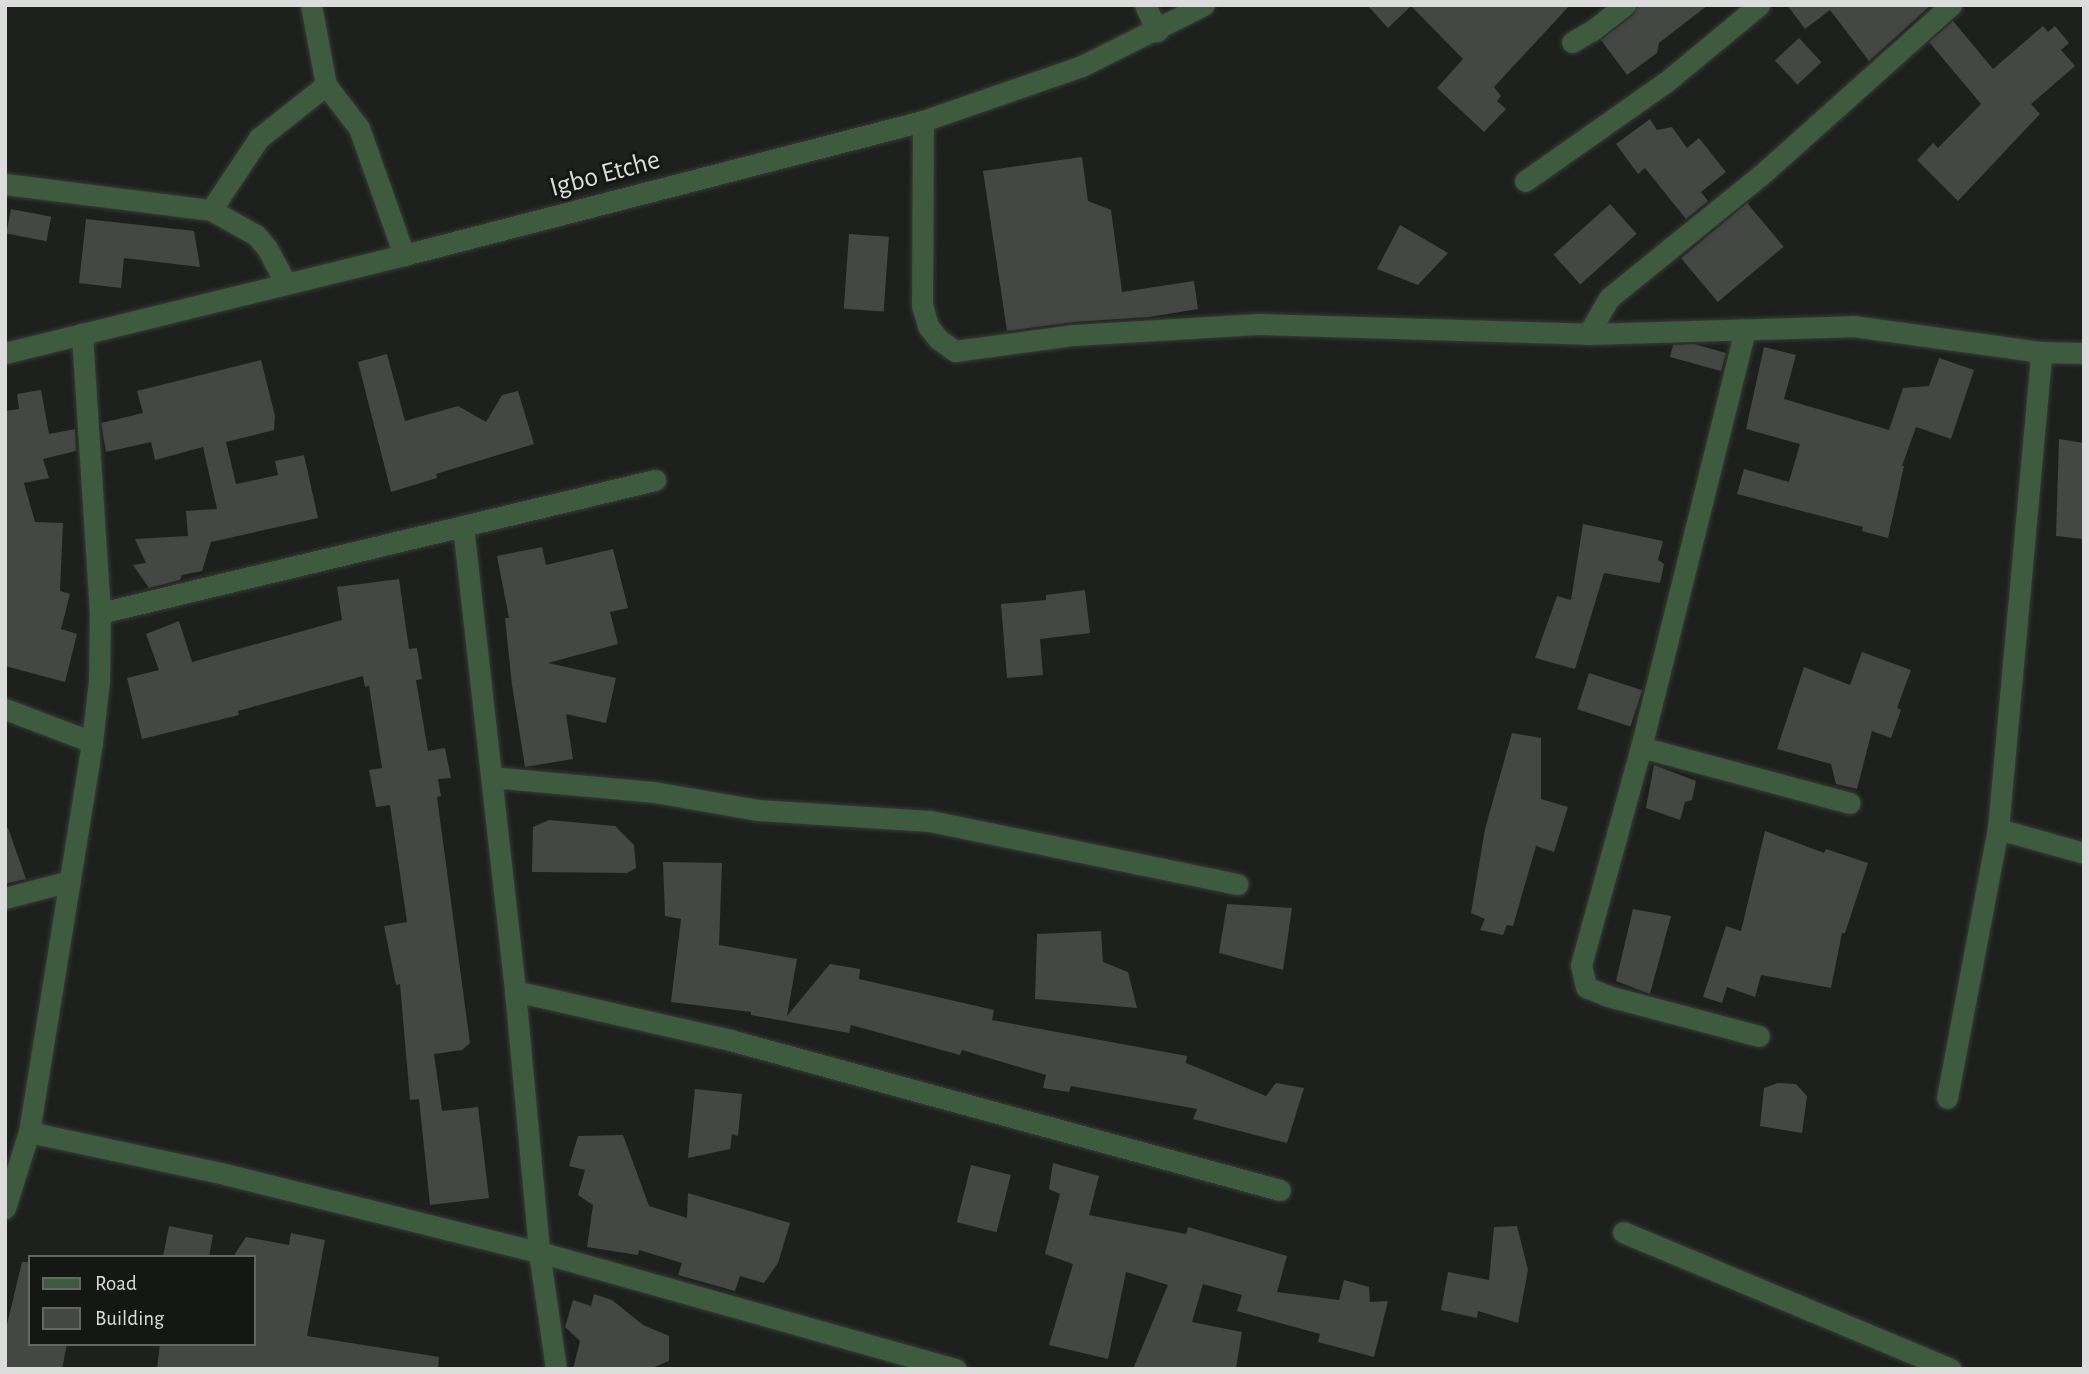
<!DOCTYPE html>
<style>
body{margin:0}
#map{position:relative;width:2089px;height:1374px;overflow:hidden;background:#1e201e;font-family:"Alegreya Sans",sans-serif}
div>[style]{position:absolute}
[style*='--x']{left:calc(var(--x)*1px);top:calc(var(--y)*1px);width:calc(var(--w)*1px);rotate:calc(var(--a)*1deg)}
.building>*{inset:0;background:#444744;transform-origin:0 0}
.roads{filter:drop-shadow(0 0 2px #383a38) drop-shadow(0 0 2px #383a38)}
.minor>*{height:21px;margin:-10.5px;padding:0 10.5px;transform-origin:10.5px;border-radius:10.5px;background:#3e5a3f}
span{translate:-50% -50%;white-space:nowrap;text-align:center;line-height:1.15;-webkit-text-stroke:6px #151715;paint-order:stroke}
.street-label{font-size:28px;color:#dbdcdb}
.frame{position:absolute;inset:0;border:7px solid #dbdcdb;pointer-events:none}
.legend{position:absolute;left:28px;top:1255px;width:228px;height:91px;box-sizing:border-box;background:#151715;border:2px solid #646664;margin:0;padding:9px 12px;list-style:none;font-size:21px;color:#dbdcdb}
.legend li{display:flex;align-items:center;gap:14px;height:35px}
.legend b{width:35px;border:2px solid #646664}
</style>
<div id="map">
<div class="building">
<div style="clip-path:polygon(1367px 5px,1570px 5px,1494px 87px,1501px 96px,1497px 101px,1506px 109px,1484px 132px,1437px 88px,1463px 59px,1411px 6px,1388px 28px)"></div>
<div style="clip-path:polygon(1638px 5px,1708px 5px,1659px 43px,1657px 53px,1627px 75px,1601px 40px,1633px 15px)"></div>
<div style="clip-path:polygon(1787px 5px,1931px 5px,1869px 61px,1830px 10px,1805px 29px)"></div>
<div style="clip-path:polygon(1953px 21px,1993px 69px,2043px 26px,2048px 32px,2055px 26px,2069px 43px,2061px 50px,2075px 66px,2031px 104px,2040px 114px,1958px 201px,1917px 160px,1933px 143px,1938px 148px,1981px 104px,1929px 42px)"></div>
<div style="left:1799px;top:38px;width:33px;height:33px;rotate:47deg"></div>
<div style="clip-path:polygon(1650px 119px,1657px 130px,1672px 127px,1687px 148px,1699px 138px,1726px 172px,1701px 192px,1708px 201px,1686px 219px,1645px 168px,1638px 174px,1616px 144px)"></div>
<div style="clip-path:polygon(1082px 157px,1088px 201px,1111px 210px,1122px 292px,1194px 281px,1198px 309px,1149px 317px,1073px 322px,1007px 331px,983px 171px)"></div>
<div style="left:1747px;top:203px;width:57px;height:86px;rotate:50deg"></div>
<div style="left:1610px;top:204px;width:40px;height:76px;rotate:48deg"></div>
<div style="left:11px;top:209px;width:41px;height:25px;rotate:11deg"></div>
<div style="clip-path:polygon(86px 219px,194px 231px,200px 267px,124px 258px,121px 288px,79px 283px)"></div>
<div style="clip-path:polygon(1400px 225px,1448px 253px,1418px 285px,1377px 269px)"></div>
<div style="left:849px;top:234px;width:40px;height:75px;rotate:4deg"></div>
<div style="clip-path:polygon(1694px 344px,1726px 353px,1721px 371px,1670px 357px,1673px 345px)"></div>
<div style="clip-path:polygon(1764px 347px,1796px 355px,1784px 399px,1889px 430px,1903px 388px,1929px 386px,1939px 358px,1974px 370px,1951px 439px,1916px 427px,1902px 466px,1904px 466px,1888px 538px,1862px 531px,1863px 527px,1737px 494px,1744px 469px,1789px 482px,1800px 444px,1746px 429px)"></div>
<div style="clip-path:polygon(387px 354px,405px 421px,458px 406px,486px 422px,502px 395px,518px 391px,534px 444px,436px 474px,437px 478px,391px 492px,358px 362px)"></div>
<div style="clip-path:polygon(261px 360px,275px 416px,274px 430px,226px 442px,236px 484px,278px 475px,275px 461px,304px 455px,318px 518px,211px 542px,202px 571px,182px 575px,180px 580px,149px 588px,133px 565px,146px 563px,135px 539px,188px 536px,186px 511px,217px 509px,203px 447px,155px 460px,151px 442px,106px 452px,101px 423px,143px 413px,137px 391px)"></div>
<div style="clip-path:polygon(41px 390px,49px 434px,75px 429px,76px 451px,43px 459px,49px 478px,24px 483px,35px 522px,63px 523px,60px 591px,70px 594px,61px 629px,77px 634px,65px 682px,5px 666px,5px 411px,19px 409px,17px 394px)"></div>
<div style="clip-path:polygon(2059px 439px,2084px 443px,2084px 539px,2056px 536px)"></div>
<div style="clip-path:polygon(1583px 524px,1663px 541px,1658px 560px,1664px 564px,1660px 583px,1604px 573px,1575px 669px,1535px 658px,1557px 596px,1571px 600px)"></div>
<div style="clip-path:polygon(542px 547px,546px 565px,613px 549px,628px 608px,610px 612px,618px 644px,548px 663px,616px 678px,606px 723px,566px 714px,573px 759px,525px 767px,512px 685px,505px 618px,509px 618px,497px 556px)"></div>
<div style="clip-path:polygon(399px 579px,409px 649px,417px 648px,422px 679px,416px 680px,428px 751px,445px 748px,451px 778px,438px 779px,441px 796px,437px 797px,470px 1043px,462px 1050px,434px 1054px,442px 1111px,478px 1107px,489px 1198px,430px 1205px,419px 1099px,410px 1100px,400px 984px,396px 985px,384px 926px,407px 922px,390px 805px,376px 807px,369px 770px,382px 768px,369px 686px,365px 687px,363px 676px,238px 711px,239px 715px,142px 739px,127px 678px,159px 670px,146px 634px,179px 621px,192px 662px,342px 620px,337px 587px)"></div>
<div style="clip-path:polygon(1085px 590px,1090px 633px,1040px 639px,1043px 675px,1007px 678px,1001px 604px,1046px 600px,1046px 595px)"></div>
<div style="clip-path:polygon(1862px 652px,1911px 670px,1897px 708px,1901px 710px,1891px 738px,1872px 731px,1857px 789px,1836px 784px,1831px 764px,1777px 749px,1804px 667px,1850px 685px)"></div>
<div style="left:1589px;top:673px;width:56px;height:38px;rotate:18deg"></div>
<div style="clip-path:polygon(1512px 733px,1541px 738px,1541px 799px,1568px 807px,1554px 852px,1536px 846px,1513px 926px,1507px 925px,1503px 935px,1480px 930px,1485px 919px,1471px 913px,1485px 829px)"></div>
<div style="clip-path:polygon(1654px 765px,1696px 781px,1692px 800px,1685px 802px,1680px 820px,1646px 808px)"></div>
<div style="clip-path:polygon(549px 820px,615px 826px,634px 845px,636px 868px,627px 873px,532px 872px,533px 827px)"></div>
<div style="clip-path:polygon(5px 828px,8px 828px,26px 879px,5px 884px)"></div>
<div style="clip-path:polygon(1765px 831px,1824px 853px,1826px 849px,1868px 863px,1845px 933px,1842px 933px,1831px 988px,1761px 975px,1755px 997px,1727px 987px,1722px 1003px,1703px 997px,1726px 926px,1741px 931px)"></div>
<div style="clip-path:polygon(663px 862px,722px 863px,719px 945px,797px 959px,787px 1016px,830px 964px,860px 969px,859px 979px,994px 1010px,992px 1020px,1187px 1056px,1186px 1063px,1266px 1096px,1276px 1083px,1304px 1088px,1287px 1143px,1193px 1119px,1197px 1109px,1071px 1086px,1069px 1092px,1043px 1088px,1046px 1075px,962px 1050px,960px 1055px,851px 1025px,849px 1033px,751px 1015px,751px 1012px,671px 1002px,681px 919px,665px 916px)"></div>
<div style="clip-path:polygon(1227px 904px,1292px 908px,1283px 970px,1219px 953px)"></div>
<div style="clip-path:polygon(1633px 909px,1671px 916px,1650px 994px,1616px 981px)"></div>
<div style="clip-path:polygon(1101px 931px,1103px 962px,1128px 972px,1137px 1008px,1035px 999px,1037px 934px)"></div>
<div style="clip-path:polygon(1778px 1083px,1796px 1084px,1807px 1096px,1802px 1133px,1760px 1126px,1764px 1088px)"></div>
<div style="clip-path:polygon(695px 1089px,742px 1094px,738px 1136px,732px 1134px,730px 1149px,688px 1158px)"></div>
<div style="clip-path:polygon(623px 1135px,649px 1206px,687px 1218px,688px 1193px,790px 1223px,778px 1263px,764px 1283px,740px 1276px,735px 1291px,678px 1275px,682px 1263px,639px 1250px,638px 1255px,587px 1247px,593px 1205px,578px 1195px,585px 1170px,569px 1166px,578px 1136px)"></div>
<div style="clip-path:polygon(1053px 1163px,1099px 1176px,1089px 1215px,1186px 1234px,1188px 1227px,1287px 1256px,1277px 1292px,1339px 1300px,1344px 1280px,1369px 1287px,1370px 1302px,1388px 1301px,1374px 1357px,1318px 1342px,1320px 1334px,1237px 1311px,1242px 1295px,1203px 1284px,1192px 1322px,1242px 1332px,1236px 1369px,1133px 1369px,1168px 1285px,1126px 1272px,1108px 1359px,1049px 1345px,1073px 1264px,1045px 1254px,1060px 1194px,1049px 1189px)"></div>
<div style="left:971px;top:1165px;width:41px;height:59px;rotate:14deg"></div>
<div style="clip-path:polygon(169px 1226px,213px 1235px,209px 1257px,163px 1257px)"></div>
<div style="clip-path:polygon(1517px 1226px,1528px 1270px,1518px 1323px,1478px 1311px,1477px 1318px,1441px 1310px,1448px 1272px,1489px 1280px,1494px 1227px)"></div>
<div style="clip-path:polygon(291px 1233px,325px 1240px,307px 1336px,439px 1357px,438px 1369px,157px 1369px,160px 1344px,254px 1344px,254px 1257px,233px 1257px,246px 1237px,289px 1245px)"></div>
<div style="clip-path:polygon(22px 1262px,30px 1262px,30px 1344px,67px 1344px,62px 1369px,5px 1369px,5px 1333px)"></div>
<div style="clip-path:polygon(594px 1294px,612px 1300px,643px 1325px,669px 1336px,669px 1361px,649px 1369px,573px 1369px,580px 1341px,565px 1327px,573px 1300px,591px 1306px)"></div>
</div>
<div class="roads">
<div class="minor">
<div style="--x:311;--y:5;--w:81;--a:79.4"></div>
<div style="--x:326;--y:85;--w:54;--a:52.5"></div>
<div style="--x:359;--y:128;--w:135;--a:70.5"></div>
<div style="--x:1145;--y:5;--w:29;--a:65"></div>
<div style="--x:1572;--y:42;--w:24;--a:-30"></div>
<div style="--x:1593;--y:30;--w:41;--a:-38"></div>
<div style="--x:923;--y:121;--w:184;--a:90.3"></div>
<div style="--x:922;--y:305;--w:22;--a:74"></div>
<div style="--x:928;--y:326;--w:16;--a:52"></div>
<div style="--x:938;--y:339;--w:21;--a:35"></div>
<div style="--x:955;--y:351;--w:120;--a:-7.7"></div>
<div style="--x:1074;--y:335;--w:184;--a:-3.4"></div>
<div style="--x:1258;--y:324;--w:330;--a:1.7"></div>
<div style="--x:1588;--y:334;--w:265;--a:-1.7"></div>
<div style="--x:1853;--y:326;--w:190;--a:7.9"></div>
<div style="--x:2041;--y:352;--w:43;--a:1.3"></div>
<div style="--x:1525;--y:181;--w:172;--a:-35.1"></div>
<div style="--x:1666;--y:82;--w:121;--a:-39.6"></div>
<div style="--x:5;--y:184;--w:208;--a:7.2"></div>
<div style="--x:211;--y:210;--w:51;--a:29.1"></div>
<div style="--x:256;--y:235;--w:17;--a:50"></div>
<div style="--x:267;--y:248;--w:38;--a:62"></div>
<div style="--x:211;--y:210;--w:87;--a:-56.3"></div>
<div style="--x:259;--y:138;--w:85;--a:-38.3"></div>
<div style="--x:1745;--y:330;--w:430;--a:104"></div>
<div style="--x:1641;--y:747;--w:226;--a:105.4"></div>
<div style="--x:1581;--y:965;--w:23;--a:77"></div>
<div style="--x:1586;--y:987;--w:24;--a:22"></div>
<div style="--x:1608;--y:996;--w:156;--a:14.8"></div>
<div style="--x:1588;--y:334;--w:42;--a:-59.7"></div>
<div style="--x:1609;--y:298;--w:196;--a:-39"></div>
<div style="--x:1761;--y:175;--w:255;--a:-41.8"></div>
<div style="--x:5;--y:353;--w:411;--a:-13.8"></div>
<div style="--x:404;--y:255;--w:536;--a:-14.48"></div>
<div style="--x:923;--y:121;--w:168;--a:-19.1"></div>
<div style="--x:1082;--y:66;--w:136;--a:-26.6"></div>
<div style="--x:463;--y:526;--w:468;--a:83.6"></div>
<div style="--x:515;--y:991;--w:262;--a:84.7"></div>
<div style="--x:539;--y:1252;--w:118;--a:81.7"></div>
<div style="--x:100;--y:613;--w:571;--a:-13.48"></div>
<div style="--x:5;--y:709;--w:93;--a:20.8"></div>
<div style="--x:1641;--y:747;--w:216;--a:15"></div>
<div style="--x:491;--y:777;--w:164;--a:5.3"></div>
<div style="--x:654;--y:792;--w:106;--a:9.8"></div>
<div style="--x:758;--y:810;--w:172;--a:3.7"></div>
<div style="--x:930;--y:821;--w:314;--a:11.6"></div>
<div style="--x:1998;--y:829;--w:89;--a:15.6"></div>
<div style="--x:5;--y:898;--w:67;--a:-14.7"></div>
<div style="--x:515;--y:991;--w:221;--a:12.8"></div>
<div style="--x:730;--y:1040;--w:570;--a:15.26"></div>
<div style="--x:1947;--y:1098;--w:274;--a:-79.3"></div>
<div style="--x:1998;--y:829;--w:479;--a:-84.8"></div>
<div style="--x:29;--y:1132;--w:196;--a:12.1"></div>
<div style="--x:221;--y:1173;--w:328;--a:14"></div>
<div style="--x:539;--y:1252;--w:433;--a:15.7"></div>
<div style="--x:5;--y:1208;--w:80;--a:-72.5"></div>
<div style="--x:29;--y:1132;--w:395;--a:-80.8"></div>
<div style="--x:92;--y:742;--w:61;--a:-83.5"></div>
<div style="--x:99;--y:681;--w:68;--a:-89.2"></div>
<div style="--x:100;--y:613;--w:280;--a:-93.7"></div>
<div style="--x:1623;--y:1232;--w:355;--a:22.7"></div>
</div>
</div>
<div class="street-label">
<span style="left:605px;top:174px;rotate:-15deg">Igbo Etche</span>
</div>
<div class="frame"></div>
<ul class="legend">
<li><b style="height:9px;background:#3e5a3f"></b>Road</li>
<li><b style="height:19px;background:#444744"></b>Building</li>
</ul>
</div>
